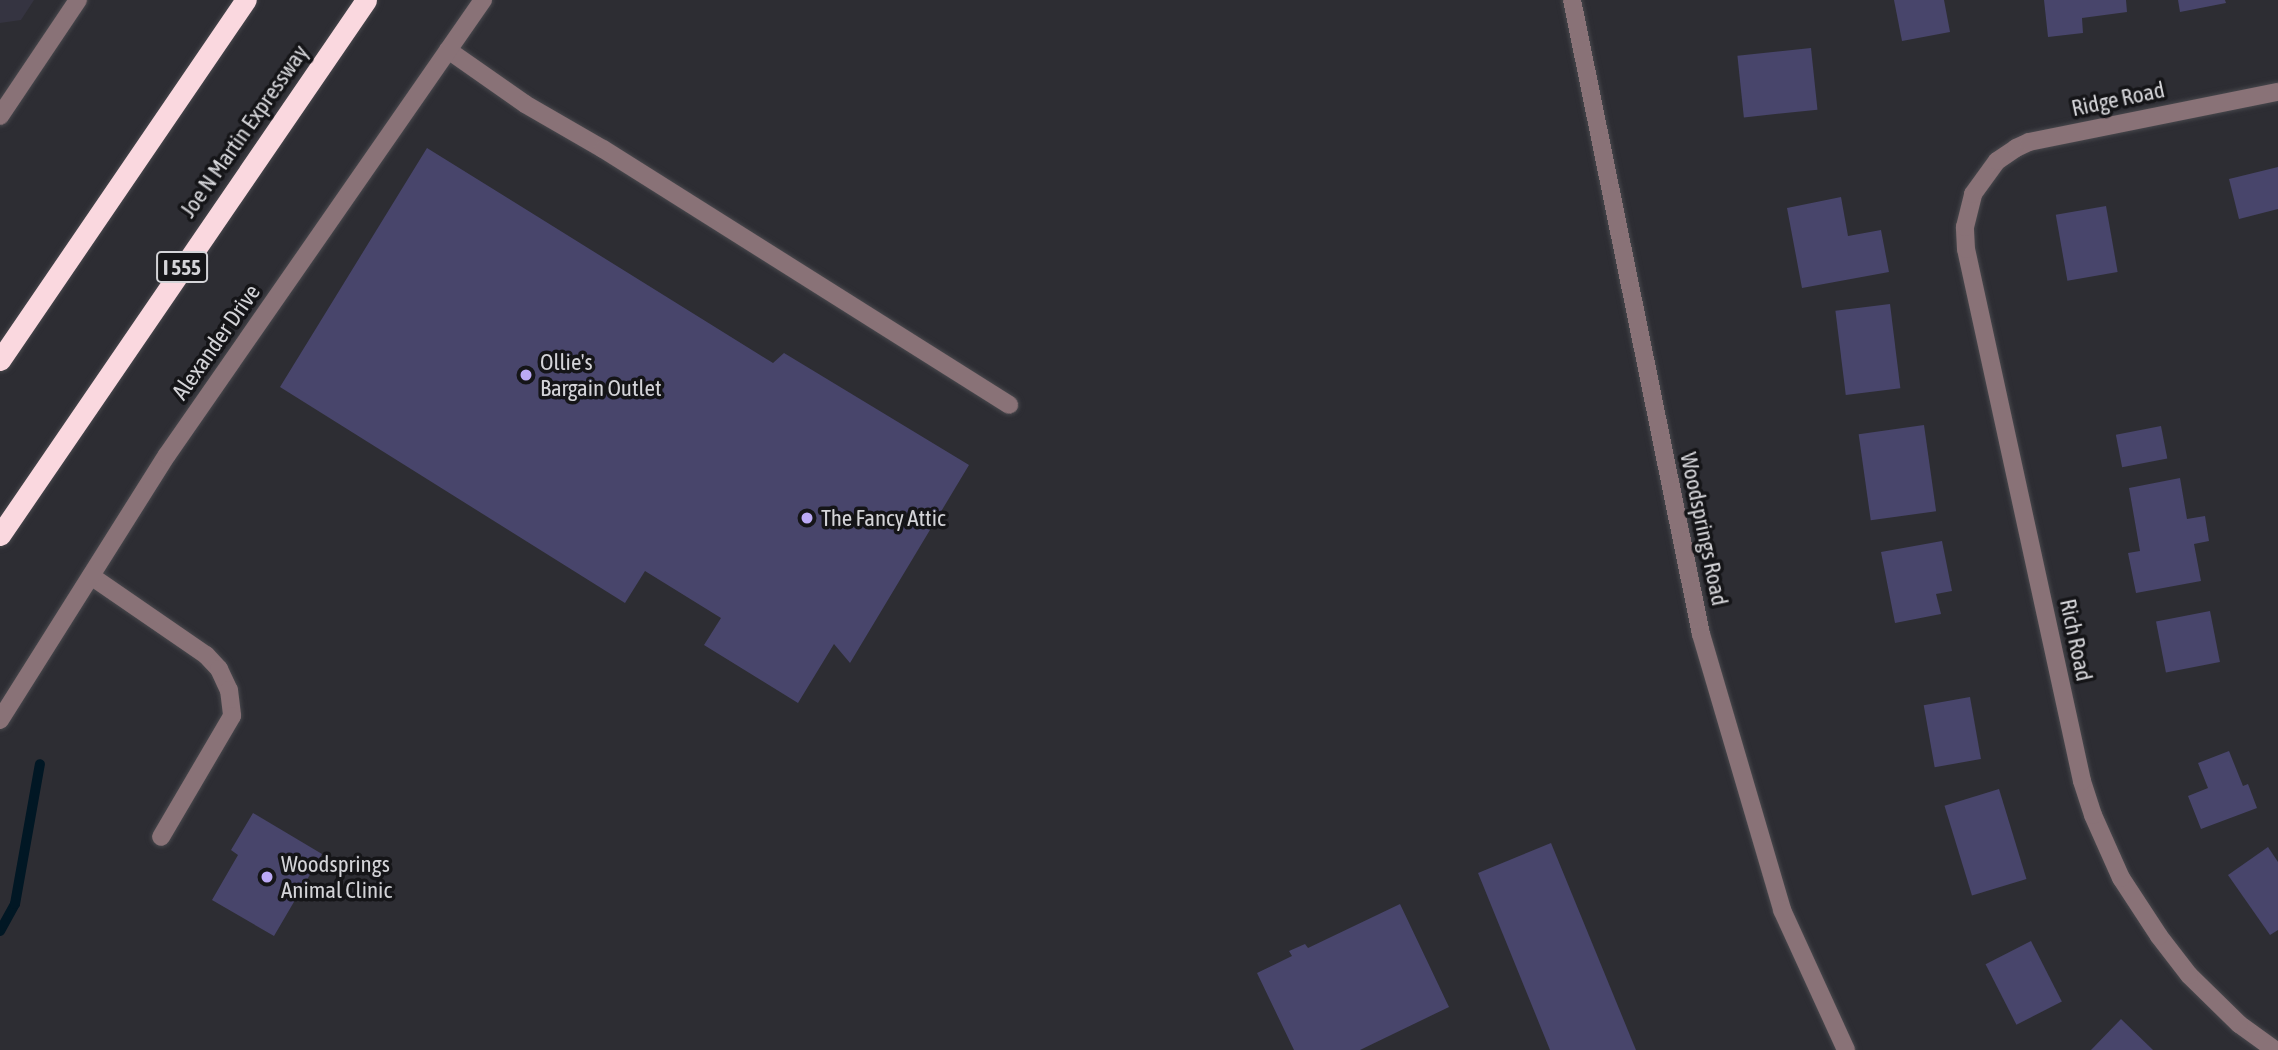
<!DOCTYPE html>
<style>
body{margin:0}
#map{position:relative;width:2278px;height:1050px;overflow:hidden;background:#2d2d33;font-family:"Asap Condensed",sans-serif}
div>[style]{position:absolute}
[style*='--x']{left:calc(var(--x)*1px);top:calc(var(--y)*1px);width:calc(var(--w)*1px);rotate:calc(var(--a)*1deg)}
.built>*{inset:0;background:#353441}
.stream>*{height:10px;margin:-5px;padding:0 5px;transform-origin:5px;border-radius:5px;background:#011724}
.building>*{inset:0;background:#48456b;transform-origin:0 0}
.roads{filter:drop-shadow(0 0 2px #48484d) drop-shadow(0 0 2px #48484d)}
.minor>*{height:18px;margin:-9px;padding:0 9px;transform-origin:9px;border-radius:9px;background:#897277}
.highway>*{height:21px;margin:-10.5px;padding:0 10.5px;transform-origin:10.5px;border-radius:10.5px;background:#fad8df}
.dots>*{width:19px;height:19px;translate:-50% -50%;box-sizing:border-box;border:4px solid #151518;border-radius:50%}
span{translate:-50% -50%;white-space:nowrap;text-align:center;line-height:1.15;-webkit-text-stroke:7px #151518;paint-order:stroke}
.shield-label span{padding:2px 5px;background:#151518;border:2px solid;border-radius:5px;-webkit-text-stroke-width:0}
.shield-label{font-size:21px;color:#d4d4d8;font-weight:700}
.street-label{font-size:23px;color:#d4d4d8}
.poi-label{font-size:23px;color:#d4d4d8}
.left{translate:0 -50%;text-align:left}
</style>
<div id="map">
<div class="built">
<div style="clip-path:polygon(0 0,34px 0,21px 20px,0 23px)"></div>
</div>
<div class="stream">
<div style="--x:0;--y:931;--w:31;--a:-61"></div>
<div style="--x:15;--y:904;--w:142;--a:-79.9"></div>
</div>
<div class="building">
<div style="clip-path:polygon(1894px 0,1944px 0,1950px 32px,1902px 41px)"></div>
<div style="clip-path:polygon(2044px 0,2126px 0,2127px 12px,2082px 18px,2083px 33px,2048px 37px)"></div>
<div style="clip-path:polygon(2178px 0,2225px 0,2226px 3px,2180px 12px)"></div>
<div style="left:1811px;top:48px;width:62px;height:74px;rotate:84deg"></div>
<div style="clip-path:polygon(427px 148px,773px 363px,784px 353px,969px 465px,850px 663px,834px 644px,798px 703px,704px 645px,721px 618px,645px 571px,625px 603px,280px 387px)"></div>
<div style="clip-path:polygon(2278px 167px,2278px 209px,2239px 219px,2229px 179px)"></div>
<div style="clip-path:polygon(1841px 197px,1848px 236px,1881px 230px,1889px 272px,1802px 288px,1787px 208px)"></div>
<div style="left:2106px;top:206px;width:67px;height:51px;rotate:80deg"></div>
<div style="left:1890px;top:304px;width:85px;height:55px;rotate:83deg"></div>
<div style="left:1924px;top:425px;width:87px;height:66px;rotate:82deg"></div>
<div style="left:2161px;top:426px;width:33px;height:46px;rotate:79deg"></div>
<div style="clip-path:polygon(2180px 478px,2187px 519px,2205px 516px,2209px 541px,2194px 544px,2201px 581px,2136px 593px,2128px 553px,2140px 551px,2129px 488px)"></div>
<div style="clip-path:polygon(1942px 541px,1952px 591px,1936px 594px,1941px 614px,1895px 623px,1881px 552px)"></div>
<div style="left:2210px;top:611px;width:52px;height:55px;rotate:79deg"></div>
<div style="left:1970px;top:697px;width:63px;height:47px;rotate:80deg"></div>
<div style="clip-path:polygon(2229px 751px,2243px 786px,2248px 784px,2257px 808px,2201px 829px,2188px 796px,2208px 788px,2198px 763px)"></div>
<div style="left:1999px;top:789px;width:94px;height:57px;rotate:73deg"></div>
<div style="clip-path:polygon(253px 813px,322px 854px,274px 936px,212px 900px,238px 855px,231px 850px)"></div>
<div style="clip-path:polygon(1551px 843px,1636px 1050px,1550px 1050px,1478px 873px)"></div>
<div style="clip-path:polygon(2268px 847px,2278px 862px,2278px 930px,2270px 935px,2228px 875px)"></div>
<div style="clip-path:polygon(1400px 904px,1449px 1007px,1360px 1050px,1294px 1050px,1257px 973px,1292px 956px,1289px 951px,1305px 944px,1308px 948px)"></div>
<div style="left:2031px;top:941px;width:68px;height:51px;rotate:63deg"></div>
<div style="clip-path:polygon(2121px 1019px,2153px 1050px,2091px 1050px)"></div>
</div>
<div class="roads">
<div class="minor">
<div style="--x:1572;--y:0;--w:647;--a:78.5"></div>
<div style="--x:1701;--y:634;--w:288;--a:73.6"></div>
<div style="--x:1782;--y:910;--w:154;--a:65.4"></div>
<div style="--x:448;--y:50;--w:94;--a:35"></div>
<div style="--x:525;--y:104;--w:90;--a:30"></div>
<div style="--x:603;--y:149;--w:480;--a:32.2"></div>
<div style="--x:0;--y:116;--w:140;--a:-56.1"></div>
<div style="--x:91;--y:576;--w:140;--a:34.5"></div>
<div style="--x:206;--y:655;--w:19;--a:47"></div>
<div style="--x:219;--y:669;--w:23;--a:65"></div>
<div style="--x:229;--y:690;--w:26;--a:83"></div>
<div style="--x:232;--y:716;--w:140;--a:120.4"></div>
<div style="--x:0;--y:720;--w:313;--a:-57.8"></div>
<div style="--x:167;--y:455;--w:554;--a:-55.22"></div>
<div style="--x:2275;--y:1050;--w:44;--a:-144.2"></div>
<div style="--x:2239;--y:1024;--w:70;--a:-135.6"></div>
<div style="--x:2189;--y:975;--w:49;--a:-127.6"></div>
<div style="--x:2159;--y:936;--w:69;--a:-123.2"></div>
<div style="--x:2121;--y:878;--w:69;--a:-114"></div>
<div style="--x:2093;--y:815;--w:36;--a:-108"></div>
<div style="--x:2082;--y:781;--w:544;--a:-102.3"></div>
<div style="--x:1966;--y:249;--w:22;--a:-93"></div>
<div style="--x:1965;--y:227;--w:34;--a:-76"></div>
<div style="--x:1973;--y:194;--w:41;--a:-54"></div>
<div style="--x:1997;--y:161;--w:23;--a:-34"></div>
<div style="--x:2016;--y:148;--w:14;--a:-25"></div>
<div style="--x:2029;--y:142;--w:254;--a:-11.4"></div>
</div>
<div class="highway">
<div style="--x:0;--y:360;--w:436;--a:-55.7"></div>
<div style="--x:0;--y:535;--w:648;--a:-55.62"></div>
</div>
</div>
<div class="dots">
<div style="left:526px;top:375px;background:#bcaaf6"></div>
<div style="left:807px;top:518px;background:#bcaaf6"></div>
<div style="left:267px;top:877px;background:#bcaaf6"></div>
</div>
<div class="shield-label">
<span style="left:182px;top:267px">I 555</span>
</div>
<div class="street-label">
<span style="left:2118px;top:99px;rotate:-12deg">Ridge Road</span>
<span style="left:244px;top:131px;rotate:-55deg">Joe N Martin Expressway</span>
<span style="left:216px;top:342px;rotate:-55deg">Alexander Drive</span>
<span style="left:1704px;top:529px;rotate:78deg">Woodsprings Road</span>
<span style="left:2076px;top:640px;rotate:78deg">Rich Road</span>
</div>
<div class="poi-label">
<span class="left" style="left:540px;top:375px">Ollie's<br>Bargain Outlet</span>
<span class="left" style="left:821px;top:518px">The Fancy Attic</span>
<span class="left" style="left:281px;top:877px">Woodsprings<br>Animal Clinic</span>
</div>
</div>
